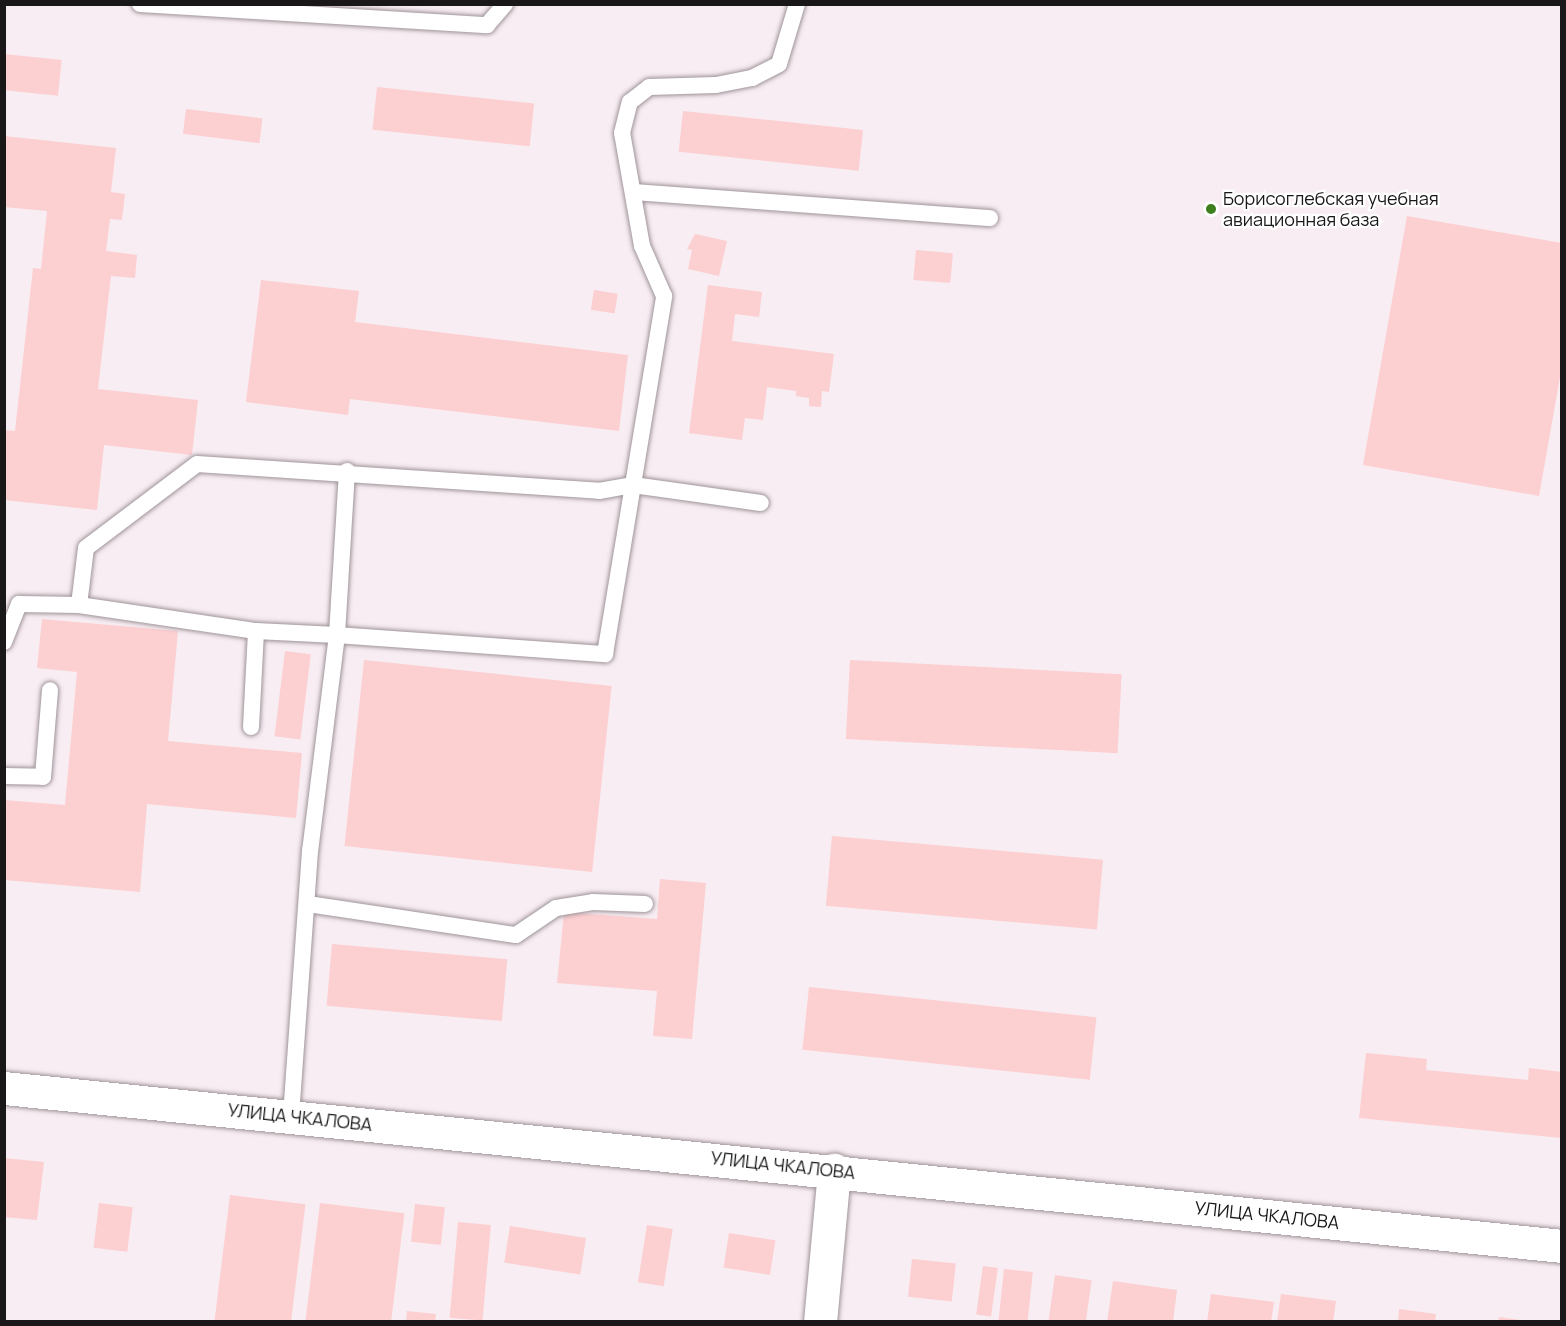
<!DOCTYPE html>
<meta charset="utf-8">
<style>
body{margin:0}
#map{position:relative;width:1566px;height:1326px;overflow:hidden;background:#f8edf3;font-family:Manrope,sans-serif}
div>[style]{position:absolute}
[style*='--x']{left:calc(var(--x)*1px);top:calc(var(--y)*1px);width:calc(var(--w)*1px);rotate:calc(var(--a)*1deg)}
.building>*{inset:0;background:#fccfd1;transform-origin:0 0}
.roads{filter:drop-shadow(0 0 2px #9e9499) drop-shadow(0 0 2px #9e9499)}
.service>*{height:16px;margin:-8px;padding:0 8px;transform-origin:8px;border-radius:8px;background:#fff}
.tertiary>*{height:33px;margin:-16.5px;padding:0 16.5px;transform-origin:16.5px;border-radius:16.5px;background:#fff}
.dots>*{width:16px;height:16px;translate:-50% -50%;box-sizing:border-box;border:3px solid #fff;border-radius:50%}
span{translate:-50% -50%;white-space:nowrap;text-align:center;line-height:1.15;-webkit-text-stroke:4.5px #fff;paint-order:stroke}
.poi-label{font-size:18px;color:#1a1719}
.left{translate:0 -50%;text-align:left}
.street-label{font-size:18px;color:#1a1719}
.frame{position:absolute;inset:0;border:6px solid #1a1719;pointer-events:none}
</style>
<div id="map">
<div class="building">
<div style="left:4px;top:54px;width:58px;height:36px;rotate:6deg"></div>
<div style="left:377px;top:87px;width:158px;height:43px;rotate:6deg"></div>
<div style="left:186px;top:109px;width:77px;height:25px;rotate:7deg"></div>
<div style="left:683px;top:111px;width:181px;height:41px;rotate:6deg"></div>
<div style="clip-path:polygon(4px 136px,116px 148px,111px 192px,125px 194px,122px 220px,110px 219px,106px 251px,137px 255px,135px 278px,111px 276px,98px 389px,198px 400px,192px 455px,104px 445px,97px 510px,4px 500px,4px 430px,15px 431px,33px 268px,41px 269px,47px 211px,4px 207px)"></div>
<div style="clip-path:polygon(1407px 216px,1562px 243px,1562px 366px,1539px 496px,1363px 465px)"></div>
<div style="clip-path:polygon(695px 234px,727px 241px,719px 276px,688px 269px,692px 250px,687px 249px)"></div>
<div style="left:916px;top:250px;width:37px;height:30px;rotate:5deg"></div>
<div style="clip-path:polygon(261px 280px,359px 291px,355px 322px,628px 355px,619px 431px,350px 399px,348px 415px,246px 402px)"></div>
<div style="clip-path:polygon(708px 285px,762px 292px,759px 317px,735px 314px,732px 341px,834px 354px,829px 392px,822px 391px,821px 407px,809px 406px,809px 398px,796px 396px,796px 391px,767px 387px,763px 420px,745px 418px,742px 440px,689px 433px)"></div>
<div style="left:594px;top:290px;width:24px;height:20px;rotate:9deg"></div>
<div style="clip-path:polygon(42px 619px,178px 631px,168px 741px,302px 753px,296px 818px,147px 804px,140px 892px,5px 880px,5px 800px,65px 805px,77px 672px,37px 668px)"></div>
<div style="left:285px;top:651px;width:26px;height:86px;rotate:7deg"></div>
<div style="left:364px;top:660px;width:249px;height:187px;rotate:6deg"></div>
<div style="left:850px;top:660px;width:272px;height:79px;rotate:3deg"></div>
<div style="left:832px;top:836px;width:272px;height:70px;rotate:5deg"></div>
<div style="clip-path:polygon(660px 879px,706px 883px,692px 1039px,653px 1036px,657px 991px,557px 983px,564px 912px,657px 919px)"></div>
<div style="left:332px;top:944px;width:176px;height:62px;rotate:5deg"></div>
<div style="left:809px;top:987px;width:289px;height:63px;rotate:6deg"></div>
<div style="clip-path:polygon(1366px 1053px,1427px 1059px,1426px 1070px,1528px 1080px,1529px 1068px,1562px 1072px,1562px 1138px,1359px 1118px)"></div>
<div style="clip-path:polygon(4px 1158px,44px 1162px,37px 1220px,4px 1217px)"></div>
<div style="left:230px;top:1195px;width:76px;height:128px;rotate:7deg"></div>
<div style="left:99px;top:1203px;width:34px;height:45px;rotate:7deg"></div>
<div style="left:320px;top:1203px;width:85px;height:120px;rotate:7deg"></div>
<div style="left:415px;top:1204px;width:30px;height:38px;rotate:6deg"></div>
<div style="left:458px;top:1222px;width:33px;height:96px;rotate:5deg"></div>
<div style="left:647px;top:1225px;width:26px;height:58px;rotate:9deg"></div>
<div style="left:510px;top:1226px;width:77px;height:37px;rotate:9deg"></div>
<div style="left:729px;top:1233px;width:47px;height:35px;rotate:9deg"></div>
<div style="left:912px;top:1259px;width:44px;height:38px;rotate:6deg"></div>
<div style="left:983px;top:1266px;width:15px;height:49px;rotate:8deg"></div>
<div style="left:1004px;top:1269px;width:29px;height:52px;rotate:6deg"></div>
<div style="left:1055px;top:1275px;width:37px;height:47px;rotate:8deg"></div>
<div style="clip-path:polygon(1113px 1281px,1177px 1290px,1173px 1322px,1107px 1322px)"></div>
<div style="clip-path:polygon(1211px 1294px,1274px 1302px,1271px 1322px,1207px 1322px)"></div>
<div style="clip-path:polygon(1281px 1294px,1336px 1301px,1333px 1322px,1277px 1322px)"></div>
<div style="clip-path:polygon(1399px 1309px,1436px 1314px,1435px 1322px,1398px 1322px)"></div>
<div style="clip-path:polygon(407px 1311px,436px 1314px,435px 1322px,406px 1322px)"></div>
<div style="clip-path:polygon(1499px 1317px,1520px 1320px,1520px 1322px,1498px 1322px)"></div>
</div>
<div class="roads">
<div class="service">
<div style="--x:140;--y:4;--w:348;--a:3.5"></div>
<div style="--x:487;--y:25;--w:28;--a:-49"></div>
<div style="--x:635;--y:192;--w:356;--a:4.2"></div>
<div style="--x:347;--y:471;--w:164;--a:93.5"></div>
<div style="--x:337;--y:635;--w:269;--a:4.1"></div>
<div style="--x:605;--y:654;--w:363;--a:-80.6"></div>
<div style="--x:664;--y:296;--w:55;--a:-113.7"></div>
<div style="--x:642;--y:246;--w:115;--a:-100"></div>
<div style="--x:622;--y:133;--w:32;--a:-76"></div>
<div style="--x:630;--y:102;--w:24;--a:-38"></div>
<div style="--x:649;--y:87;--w:67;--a:-1.7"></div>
<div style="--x:716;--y:85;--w:37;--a:-11"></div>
<div style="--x:752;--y:78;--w:30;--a:-27"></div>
<div style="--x:779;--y:64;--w:63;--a:-73.3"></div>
<div style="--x:79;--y:605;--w:179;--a:8.4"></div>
<div style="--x:4;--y:642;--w:41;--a:-68.5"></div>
<div style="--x:19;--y:604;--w:60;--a:1"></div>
<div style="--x:79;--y:605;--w:57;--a:-83"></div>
<div style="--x:86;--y:548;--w:139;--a:-37.1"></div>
<div style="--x:197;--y:464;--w:403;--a:3.8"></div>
<div style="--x:599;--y:491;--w:35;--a:-10"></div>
<div style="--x:633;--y:485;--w:129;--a:8"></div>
<div style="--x:251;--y:727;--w:96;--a:-87"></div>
<div style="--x:256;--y:631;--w:81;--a:2.8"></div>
<div style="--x:337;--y:635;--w:218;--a:97.1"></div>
<div style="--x:310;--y:851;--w:267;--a:94.1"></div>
<div style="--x:4;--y:776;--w:39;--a:1"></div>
<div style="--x:43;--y:777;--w:87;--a:-85.4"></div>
<div style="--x:308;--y:904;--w:210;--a:8.5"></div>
<div style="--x:516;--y:935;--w:48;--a:-34"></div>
<div style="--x:556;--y:908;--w:37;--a:-9"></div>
<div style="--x:593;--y:902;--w:52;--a:2.2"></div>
</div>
<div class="tertiary">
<div style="--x:4;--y:1088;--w:1566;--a:5.79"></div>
<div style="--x:820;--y:1322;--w:153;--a:-84.7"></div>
</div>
</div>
<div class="dots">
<div style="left:1211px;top:209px;background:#3d7e1d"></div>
</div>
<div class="poi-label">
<span class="left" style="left:1223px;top:209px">Борисоглебская учебная<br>авиационная база</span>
</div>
<div class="street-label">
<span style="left:300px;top:1117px;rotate:6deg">УЛИЦА ЧКАЛОВА</span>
<span style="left:783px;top:1165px;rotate:6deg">УЛИЦА ЧКАЛОВА</span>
<span style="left:1267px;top:1215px;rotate:6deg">УЛИЦА ЧКАЛОВА</span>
</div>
<div class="frame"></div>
</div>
